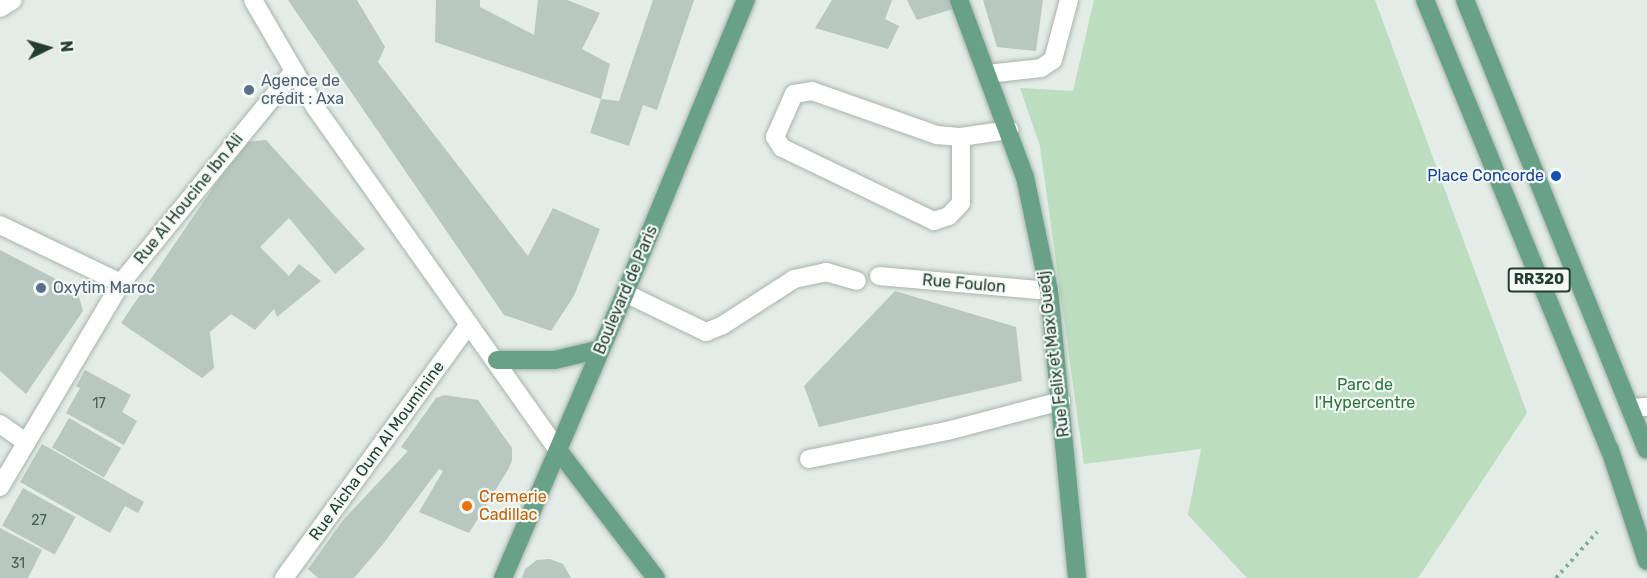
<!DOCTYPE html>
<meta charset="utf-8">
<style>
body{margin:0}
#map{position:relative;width:1647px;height:578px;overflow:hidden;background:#e3ece6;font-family:Rubik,sans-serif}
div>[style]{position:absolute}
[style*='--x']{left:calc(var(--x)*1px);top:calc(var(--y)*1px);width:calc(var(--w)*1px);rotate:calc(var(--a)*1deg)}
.green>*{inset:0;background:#bcddbf}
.building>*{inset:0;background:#b8c7bf;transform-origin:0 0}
.path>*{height:4px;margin-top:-2px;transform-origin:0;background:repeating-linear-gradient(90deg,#84af9a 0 3px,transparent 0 7.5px)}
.roads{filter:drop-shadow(0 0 2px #a6b4ac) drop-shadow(0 0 2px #a6b4ac)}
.minor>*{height:18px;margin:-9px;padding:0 9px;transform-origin:9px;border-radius:9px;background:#fff}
.major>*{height:18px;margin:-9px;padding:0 9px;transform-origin:9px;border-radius:9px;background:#68a188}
.dots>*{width:16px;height:16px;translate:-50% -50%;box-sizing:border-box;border:3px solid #f3f9f5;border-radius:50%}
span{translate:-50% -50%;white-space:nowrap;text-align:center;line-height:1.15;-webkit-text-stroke:4.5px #f3f9f5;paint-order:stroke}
.number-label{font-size:14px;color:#486054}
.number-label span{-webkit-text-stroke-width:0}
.shield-label span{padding:2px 4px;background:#f3f9f5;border:2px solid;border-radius:4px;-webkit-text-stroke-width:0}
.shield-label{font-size:15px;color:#233d31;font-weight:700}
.service-label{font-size:16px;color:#4e5e75}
.left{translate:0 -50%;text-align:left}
.transit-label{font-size:16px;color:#164399}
.right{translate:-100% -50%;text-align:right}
.street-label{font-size:16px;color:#233d31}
.park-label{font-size:16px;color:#2e733c}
.food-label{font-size:16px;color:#c56008}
.north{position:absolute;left:18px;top:18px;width:60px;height:60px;-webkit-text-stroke:4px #f3f9f5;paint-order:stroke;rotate:85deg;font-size:16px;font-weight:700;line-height:24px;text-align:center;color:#233d31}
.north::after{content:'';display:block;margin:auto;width:21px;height:27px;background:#233d31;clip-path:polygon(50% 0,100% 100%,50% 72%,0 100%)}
</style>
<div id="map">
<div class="green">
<div style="clip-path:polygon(1094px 0,1375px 0,1527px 413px,1418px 578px,1247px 578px,1188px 515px,1201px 449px,1084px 464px,1040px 146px,1020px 88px,1073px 91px)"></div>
</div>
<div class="building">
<div style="clip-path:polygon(288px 0,357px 0,385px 47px,378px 62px,528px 256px,553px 208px,600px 229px,574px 296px,551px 331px,504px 315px)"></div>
<div style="clip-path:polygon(436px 0,480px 0,480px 7px,534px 35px,538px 0,567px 0,600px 13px,582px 49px,610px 64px,601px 99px,435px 42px)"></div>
<div style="clip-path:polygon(653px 0,694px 0,657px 110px,643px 105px,629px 146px,590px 133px,601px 99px,619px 101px)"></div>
<div style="clip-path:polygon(832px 0,892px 0,885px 19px,899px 26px,888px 49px,815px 28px)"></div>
<div style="clip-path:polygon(907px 0,950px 0,953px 9px,917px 20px)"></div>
<div style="clip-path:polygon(983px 0,1043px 0,1036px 51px,997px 47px)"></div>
<div style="clip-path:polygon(266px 140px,365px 249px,335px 274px,289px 218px,260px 247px,289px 276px,299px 264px,321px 281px,277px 317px,274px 309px,255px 330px,231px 314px,210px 332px,214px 368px,202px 378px,121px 323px,244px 142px)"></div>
<div style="clip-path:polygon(0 250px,77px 290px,83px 311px,26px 394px,0 371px)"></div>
<div style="clip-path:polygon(895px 291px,1016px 327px,1022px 381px,819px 427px,804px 386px)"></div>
<div style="clip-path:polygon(85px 370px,131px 395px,122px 412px,137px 421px,124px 445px,66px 413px,80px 388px,76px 386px)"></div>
<div style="clip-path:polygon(444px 395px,478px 400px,512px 448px,512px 460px,509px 468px,469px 533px,419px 512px,443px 471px,439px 469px,383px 544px,354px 578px,318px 578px,308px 569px,344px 519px,408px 451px,401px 447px,436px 398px)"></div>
<div style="left:69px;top:418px;width:60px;height:34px;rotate:30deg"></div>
<div style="clip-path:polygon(42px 444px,144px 502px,138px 513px,125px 506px,110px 533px,20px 482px)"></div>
<div style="left:23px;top:488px;width:60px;height:43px;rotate:29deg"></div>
<div style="clip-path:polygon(0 528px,42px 550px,28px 578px,0 578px)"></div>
<div style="clip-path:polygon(550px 559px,563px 564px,571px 578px,522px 578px,525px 569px,537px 560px)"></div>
</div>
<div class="path">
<div style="--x:1556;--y:578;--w:62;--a:-48.3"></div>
</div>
<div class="roads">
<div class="minor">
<div style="--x:253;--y:0;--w:124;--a:59.9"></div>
<div style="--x:315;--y:107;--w:420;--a:54.7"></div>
<div style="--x:0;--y:8;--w:15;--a:-32"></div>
<div style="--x:987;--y:74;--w:54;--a:-6.3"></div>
<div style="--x:1041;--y:68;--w:14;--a:-34"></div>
<div style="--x:1053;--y:60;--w:62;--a:-75.1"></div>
<div style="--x:961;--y:137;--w:66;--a:90"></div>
<div style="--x:961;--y:203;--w:18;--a:133"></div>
<div style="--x:949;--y:216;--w:16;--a:162"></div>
<div style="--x:934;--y:221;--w:169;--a:-154.3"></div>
<div style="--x:782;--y:148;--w:13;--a:-122"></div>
<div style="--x:775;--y:137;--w:47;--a:-66.2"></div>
<div style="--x:794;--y:94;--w:18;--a:-9"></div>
<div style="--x:812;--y:91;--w:133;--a:19.4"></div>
<div style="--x:937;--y:135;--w:24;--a:5"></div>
<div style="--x:961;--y:137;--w:49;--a:-8.3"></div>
<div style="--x:0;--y:225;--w:134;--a:25.6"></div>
<div style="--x:879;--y:276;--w:171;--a:5"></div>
<div style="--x:625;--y:293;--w:90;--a:25.7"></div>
<div style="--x:706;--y:332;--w:18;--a:-22"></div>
<div style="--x:723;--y:325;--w:85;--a:-32.9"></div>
<div style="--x:794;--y:279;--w:33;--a:-12"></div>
<div style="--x:826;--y:272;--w:32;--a:16"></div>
<div style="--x:1632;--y:408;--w:15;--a:-4"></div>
<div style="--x:0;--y:424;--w:32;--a:35"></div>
<div style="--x:809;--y:459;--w:141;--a:-11.5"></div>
<div style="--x:947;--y:431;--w:118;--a:-14.7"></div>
<div style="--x:0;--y:487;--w:237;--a:-59.3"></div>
<div style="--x:121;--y:283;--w:274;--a:-50.8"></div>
<div style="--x:284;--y:578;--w:314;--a:-53.9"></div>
</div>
<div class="major">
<div style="--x:959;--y:0;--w:189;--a:69.6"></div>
<div style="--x:1025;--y:177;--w:116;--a:78.1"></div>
<div style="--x:1049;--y:291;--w:288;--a:84.4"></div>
<div style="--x:1425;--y:0;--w:487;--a:67.7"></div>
<div style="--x:1610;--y:450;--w:117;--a:71.6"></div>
<div style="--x:1465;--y:0;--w:485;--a:68"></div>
<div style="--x:497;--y:360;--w:58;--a:0"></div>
<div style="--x:555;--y:360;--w:47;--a:-13.4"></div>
<div style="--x:558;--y:450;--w:161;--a:52.6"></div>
<div style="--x:503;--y:578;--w:310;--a:-66.8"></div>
<div style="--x:625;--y:293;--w:317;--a:-67.6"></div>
</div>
</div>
<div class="dots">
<div style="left:249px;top:90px;background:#5c6f8a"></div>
<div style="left:1556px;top:176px;background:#1a4fb4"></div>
<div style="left:41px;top:288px;background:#5c6f8a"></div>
<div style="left:467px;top:506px;background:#e8710a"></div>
</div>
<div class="number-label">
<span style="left:99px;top:404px">17</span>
<span style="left:39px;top:521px">27</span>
<span style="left:18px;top:564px">31</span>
</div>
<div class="shield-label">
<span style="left:1539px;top:280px">RR320</span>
</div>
<div class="service-label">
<span class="left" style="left:261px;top:90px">Agence de<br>crédit : Axa</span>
<span class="left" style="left:53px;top:288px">Oxytim Maroc</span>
</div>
<div class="transit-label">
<span class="right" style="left:1544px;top:176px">Place Concorde</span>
</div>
<div class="street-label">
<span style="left:189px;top:199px;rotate:-51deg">Rue Al Houcine Ibn Ali</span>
<span style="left:964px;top:284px;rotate:5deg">Rue Foulon</span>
<span style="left:626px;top:290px;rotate:-67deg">Boulevard de Paris</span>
<span style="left:1054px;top:354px;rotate:-97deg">Rue Felix et Max Guedj</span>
<span style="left:377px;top:451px;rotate:-54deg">Rue Aicha Oum Al Mouminine</span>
</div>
<div class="park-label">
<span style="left:1365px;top:394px">Parc de<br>l'Hypercentre</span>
</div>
<div class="food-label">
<span class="left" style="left:479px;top:506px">Cremerie<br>Cadillac</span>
</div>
<div class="north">N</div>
</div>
